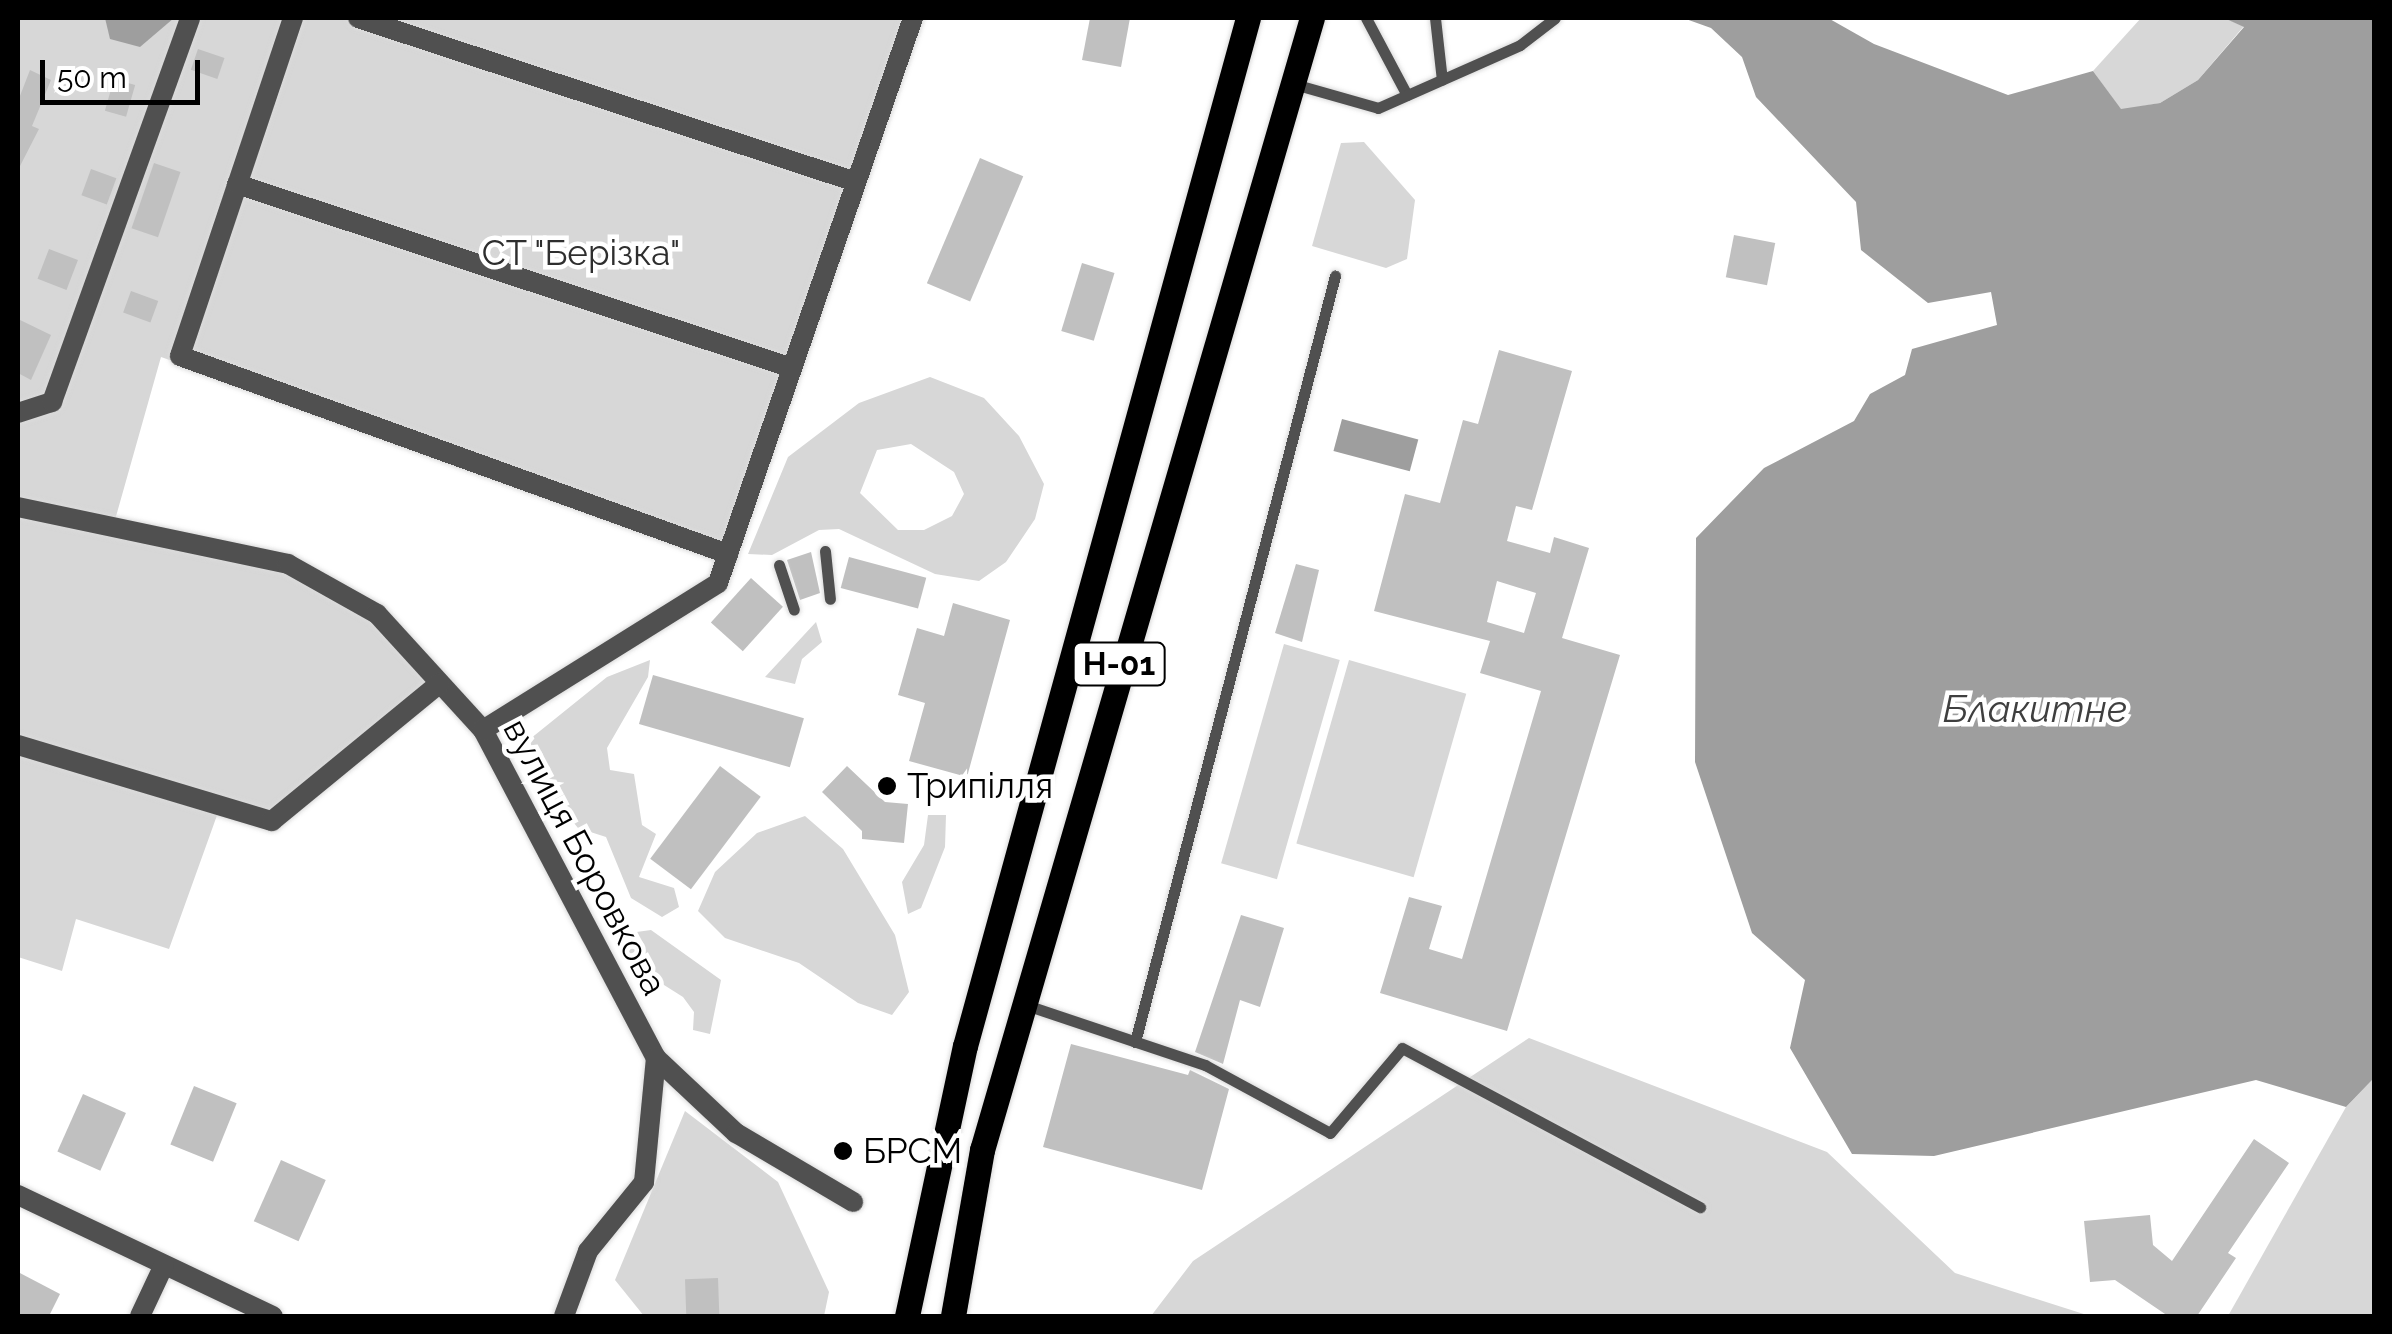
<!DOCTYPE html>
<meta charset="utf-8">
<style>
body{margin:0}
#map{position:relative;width:2392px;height:1334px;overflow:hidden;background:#fff;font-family:Raleway,sans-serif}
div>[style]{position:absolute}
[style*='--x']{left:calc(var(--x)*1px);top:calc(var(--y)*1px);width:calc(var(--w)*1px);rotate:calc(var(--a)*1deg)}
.green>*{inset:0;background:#d7d7d7;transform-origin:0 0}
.water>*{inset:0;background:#9e9e9e;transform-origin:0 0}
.building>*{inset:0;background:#c0c0c0;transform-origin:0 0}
.roads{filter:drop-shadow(0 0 2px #dbdbdb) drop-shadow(0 0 2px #dbdbdb)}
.lane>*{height:11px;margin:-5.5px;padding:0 5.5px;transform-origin:5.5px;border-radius:5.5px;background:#505050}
.street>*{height:20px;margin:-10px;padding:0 10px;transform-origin:10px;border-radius:10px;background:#505050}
.primary>*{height:25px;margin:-12.5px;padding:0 12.5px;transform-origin:12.5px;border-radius:12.5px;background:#000}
.dots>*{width:28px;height:28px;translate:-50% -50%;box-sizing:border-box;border:5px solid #fff;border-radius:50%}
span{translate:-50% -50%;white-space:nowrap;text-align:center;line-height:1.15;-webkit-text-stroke:9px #fff;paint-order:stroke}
.shield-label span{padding:2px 8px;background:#fff;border:2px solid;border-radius:8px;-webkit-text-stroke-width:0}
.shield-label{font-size:32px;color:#000;font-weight:700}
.park-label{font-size:35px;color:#2e2e2e}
.poi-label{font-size:35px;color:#000}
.left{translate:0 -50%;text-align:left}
.street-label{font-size:35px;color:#000}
.water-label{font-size:38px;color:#3f3f3f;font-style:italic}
.frame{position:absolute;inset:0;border:20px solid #000;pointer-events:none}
.scale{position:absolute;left:40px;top:60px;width:160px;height:45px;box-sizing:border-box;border:5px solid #000;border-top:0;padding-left:12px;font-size:30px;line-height:35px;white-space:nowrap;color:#000;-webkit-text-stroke:8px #fff;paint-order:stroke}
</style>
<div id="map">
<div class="green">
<div style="clip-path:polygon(18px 18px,913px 18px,728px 554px,161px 357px,113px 527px,336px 587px,440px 683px,289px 812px,220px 807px,169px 949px,76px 919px,62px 971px,18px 957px)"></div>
<div style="clip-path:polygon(2141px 18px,2224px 18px,2244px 26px,2198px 80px,2160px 103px,2121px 110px,2093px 71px)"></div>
<div style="clip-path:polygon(1364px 142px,1415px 200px,1407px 259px,1386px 268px,1312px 246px,1341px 143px)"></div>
<div style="clip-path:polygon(evenodd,930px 377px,984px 398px,1019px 436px,1044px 484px,1035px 519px,1006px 562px,979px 581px,935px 574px,839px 529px,819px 530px,772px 555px,748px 554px,788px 457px,859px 403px,930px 377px,911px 444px,954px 472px,964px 494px,952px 516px,924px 530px,898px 530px,860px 493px,877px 450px,911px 444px)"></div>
<div style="clip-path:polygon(816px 622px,822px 642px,802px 659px,795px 684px,765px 677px)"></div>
<div style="left:1284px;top:644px;width:58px;height:228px;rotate:16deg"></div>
<div style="clip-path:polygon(650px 660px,648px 677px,607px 748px,610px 770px,634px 774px,642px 825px,656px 834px,639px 877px,674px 888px,679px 907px,662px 917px,631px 898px,606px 837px,578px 828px,551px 795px,536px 772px,530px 739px,607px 677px)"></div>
<div style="left:1349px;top:660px;width:122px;height:191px;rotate:16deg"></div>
<div style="clip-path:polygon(928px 815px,946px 815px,945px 847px,921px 908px,908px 914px,902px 882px,924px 845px)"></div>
<div style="clip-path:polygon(805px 816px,843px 849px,895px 935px,909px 992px,892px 1015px,858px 1003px,799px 963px,725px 938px,698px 911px,715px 872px,757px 833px)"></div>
<div style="clip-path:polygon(651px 930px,721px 980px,710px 1034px,693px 1030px,694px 1012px,683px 997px,626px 961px,622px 934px)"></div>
<div style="clip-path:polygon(1529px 1038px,1827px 1152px,1955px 1273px,2090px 1316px,1151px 1316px,1193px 1261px)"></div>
<div style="clip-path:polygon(2374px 1078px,2374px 1316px,2228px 1316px,2346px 1107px)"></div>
<div style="clip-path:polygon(685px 1111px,778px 1182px,829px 1292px,824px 1316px,644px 1316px,615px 1280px)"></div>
</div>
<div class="water">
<div style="clip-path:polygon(105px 18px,174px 18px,140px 47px,110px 39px)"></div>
<div style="clip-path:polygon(1683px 18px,1828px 18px,1874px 44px,2008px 95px,2093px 71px,2121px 109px,2160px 103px,2198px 80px,2244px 27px,2224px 18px,2374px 18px,2374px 1078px,2346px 1107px,2256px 1080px,1934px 1156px,1852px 1154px,1790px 1048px,1805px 980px,1752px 933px,1695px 762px,1696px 538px,1764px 468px,1854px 421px,1870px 394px,1905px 375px,1912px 349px,1997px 325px,1991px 292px,1928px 303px,1861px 250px,1856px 202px,1756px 97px,1742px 57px,1711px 28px)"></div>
<div style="left:1342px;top:419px;width:79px;height:33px;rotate:15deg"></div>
</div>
<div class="building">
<div style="clip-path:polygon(1090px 18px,1130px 18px,1121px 67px,1082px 60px)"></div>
<div style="left:198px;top:49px;width:28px;height:22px;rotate:19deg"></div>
<div style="clip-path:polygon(30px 70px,51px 80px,32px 126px,39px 129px,18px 170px,18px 101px)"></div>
<div style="left:114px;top:79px;width:22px;height:33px;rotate:16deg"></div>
<div style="left:980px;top:158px;width:47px;height:136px;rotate:23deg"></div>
<div style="left:154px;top:163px;width:28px;height:69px;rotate:19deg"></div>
<div style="left:91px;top:169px;width:27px;height:28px;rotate:20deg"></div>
<div style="left:1734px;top:235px;width:42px;height:43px;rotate:11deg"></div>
<div style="left:49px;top:249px;width:31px;height:32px;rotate:21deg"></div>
<div style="left:1082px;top:263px;width:34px;height:71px;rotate:17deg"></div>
<div style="left:131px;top:291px;width:29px;height:23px;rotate:20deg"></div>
<div style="clip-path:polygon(18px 319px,51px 335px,31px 380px,18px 373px)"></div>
<div style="clip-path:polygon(evenodd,1499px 350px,1572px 371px,1532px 510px,1516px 506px,1507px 541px,1550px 553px,1554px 537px,1589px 548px,1562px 638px,1620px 655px,1507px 1031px,1380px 993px,1409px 897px,1442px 906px,1429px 949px,1462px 959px,1541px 691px,1480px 673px,1490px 641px,1374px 611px,1405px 494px,1440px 503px,1463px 420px,1478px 424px,1499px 350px,1497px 581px,1536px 593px,1524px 633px,1487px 622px,1497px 581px)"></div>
<div style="clip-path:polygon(811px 552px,820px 593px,800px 600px,787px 560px)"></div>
<div style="left:849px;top:557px;width:80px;height:32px;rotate:15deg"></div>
<div style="clip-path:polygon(1296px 564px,1319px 570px,1302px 642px,1275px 633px)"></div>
<div style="left:751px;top:578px;width:43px;height:60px;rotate:42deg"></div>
<div style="clip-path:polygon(953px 603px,1010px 620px,967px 777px,909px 761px,925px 703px,898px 695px,917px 628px,944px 636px)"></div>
<div style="left:653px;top:675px;width:157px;height:51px;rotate:16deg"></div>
<div style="left:720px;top:766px;width:51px;height:116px;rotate:37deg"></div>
<div style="clip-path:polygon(847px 766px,885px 802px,908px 804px,904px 843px,862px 839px,862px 831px,822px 792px)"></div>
<div style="clip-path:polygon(1241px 915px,1284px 928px,1260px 1007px,1240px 1000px,1223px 1064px,1195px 1052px)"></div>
<div style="clip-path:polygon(1071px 1044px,1188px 1075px,1190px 1070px,1229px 1089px,1202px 1190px,1043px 1147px)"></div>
<div style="left:194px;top:1086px;width:46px;height:63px;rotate:22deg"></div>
<div style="left:83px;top:1094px;width:47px;height:63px;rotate:24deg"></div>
<div style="clip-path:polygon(2254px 1139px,2289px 1163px,2228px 1253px,2236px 1258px,2197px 1316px,2168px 1316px,2115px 1280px,2090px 1282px,2084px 1221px,2150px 1215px,2153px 1245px,2172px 1261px)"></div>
<div style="left:281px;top:1160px;width:49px;height:67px;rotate:24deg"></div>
<div style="clip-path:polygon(18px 1272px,60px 1294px,49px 1316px,18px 1316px)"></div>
<div style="left:718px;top:1278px;width:38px;height:33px;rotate:88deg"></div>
</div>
<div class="roads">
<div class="lane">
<div style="--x:1366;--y:18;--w:87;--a:62"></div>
<div style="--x:1435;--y:18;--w:62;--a:83.6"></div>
<div style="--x:1294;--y:84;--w:87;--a:15.9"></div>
<div style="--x:1378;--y:108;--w:155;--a:-23.9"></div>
<div style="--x:1520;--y:45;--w:44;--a:-37.6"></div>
<div style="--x:825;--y:551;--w:48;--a:84.1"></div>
<div style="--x:779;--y:565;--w:47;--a:71.6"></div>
<div style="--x:1023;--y:1004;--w:192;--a:18.5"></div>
<div style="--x:1205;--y:1065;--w:142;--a:28.5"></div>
<div style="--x:1330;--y:1133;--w:111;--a:-49.7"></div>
<div style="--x:1402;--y:1048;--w:338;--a:28.1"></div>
<div style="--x:1135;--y:1042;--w:792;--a:-75.37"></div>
</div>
<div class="street">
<div style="--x:293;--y:18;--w:356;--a:108.5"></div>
<div style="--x:180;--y:356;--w:583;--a:19.87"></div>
<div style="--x:358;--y:18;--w:524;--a:18.23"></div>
<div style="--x:237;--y:184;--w:585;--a:18.34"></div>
<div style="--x:18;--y:413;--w:36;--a:-18"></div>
<div style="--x:52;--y:402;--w:408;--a:-70.2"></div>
<div style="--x:18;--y:507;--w:276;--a:11.9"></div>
<div style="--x:288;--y:564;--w:102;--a:29.3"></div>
<div style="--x:377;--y:614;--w:157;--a:47.6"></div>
<div style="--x:483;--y:730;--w:371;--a:62.2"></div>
<div style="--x:656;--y:1058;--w:110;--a:43.2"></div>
<div style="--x:736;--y:1133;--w:136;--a:30.5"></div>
<div style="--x:483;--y:730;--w:277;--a:-32"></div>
<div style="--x:718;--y:583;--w:598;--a:-70.96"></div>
<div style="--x:18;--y:745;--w:265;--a:16.7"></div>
<div style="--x:272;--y:821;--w:217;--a:-39.4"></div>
<div style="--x:18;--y:1195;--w:282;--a:25.4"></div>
<div style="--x:140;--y:1316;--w:56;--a:-64.8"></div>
<div style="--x:564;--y:1316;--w:69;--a:-69.7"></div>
<div style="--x:588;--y:1251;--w:89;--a:-50.9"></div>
<div style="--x:644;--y:1182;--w:125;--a:-84.5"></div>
</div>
<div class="primary">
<div style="--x:907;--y:1316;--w:276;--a:-77.9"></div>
<div style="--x:965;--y:1046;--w:1066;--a:-74.61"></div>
<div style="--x:953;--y:1316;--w:169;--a:-80.1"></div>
<div style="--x:982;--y:1150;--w:1179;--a:-73.75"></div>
</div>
</div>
<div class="dots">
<div style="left:887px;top:786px;background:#000"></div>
<div style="left:843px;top:1151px;background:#000"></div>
</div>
<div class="shield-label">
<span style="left:1119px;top:664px">Н-01</span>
</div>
<div class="park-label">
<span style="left:581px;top:253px">СТ "Берізка"</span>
</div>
<div class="poi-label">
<span class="left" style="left:907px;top:786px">Трипілля</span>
<span class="left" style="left:863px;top:1151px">БРСМ</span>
</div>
<div class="street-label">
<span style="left:585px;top:857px;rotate:62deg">вулиця Боровкова</span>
</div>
<div class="water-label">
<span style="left:2035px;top:709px">Блакитне</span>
</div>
<div class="frame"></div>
<div class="scale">50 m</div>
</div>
